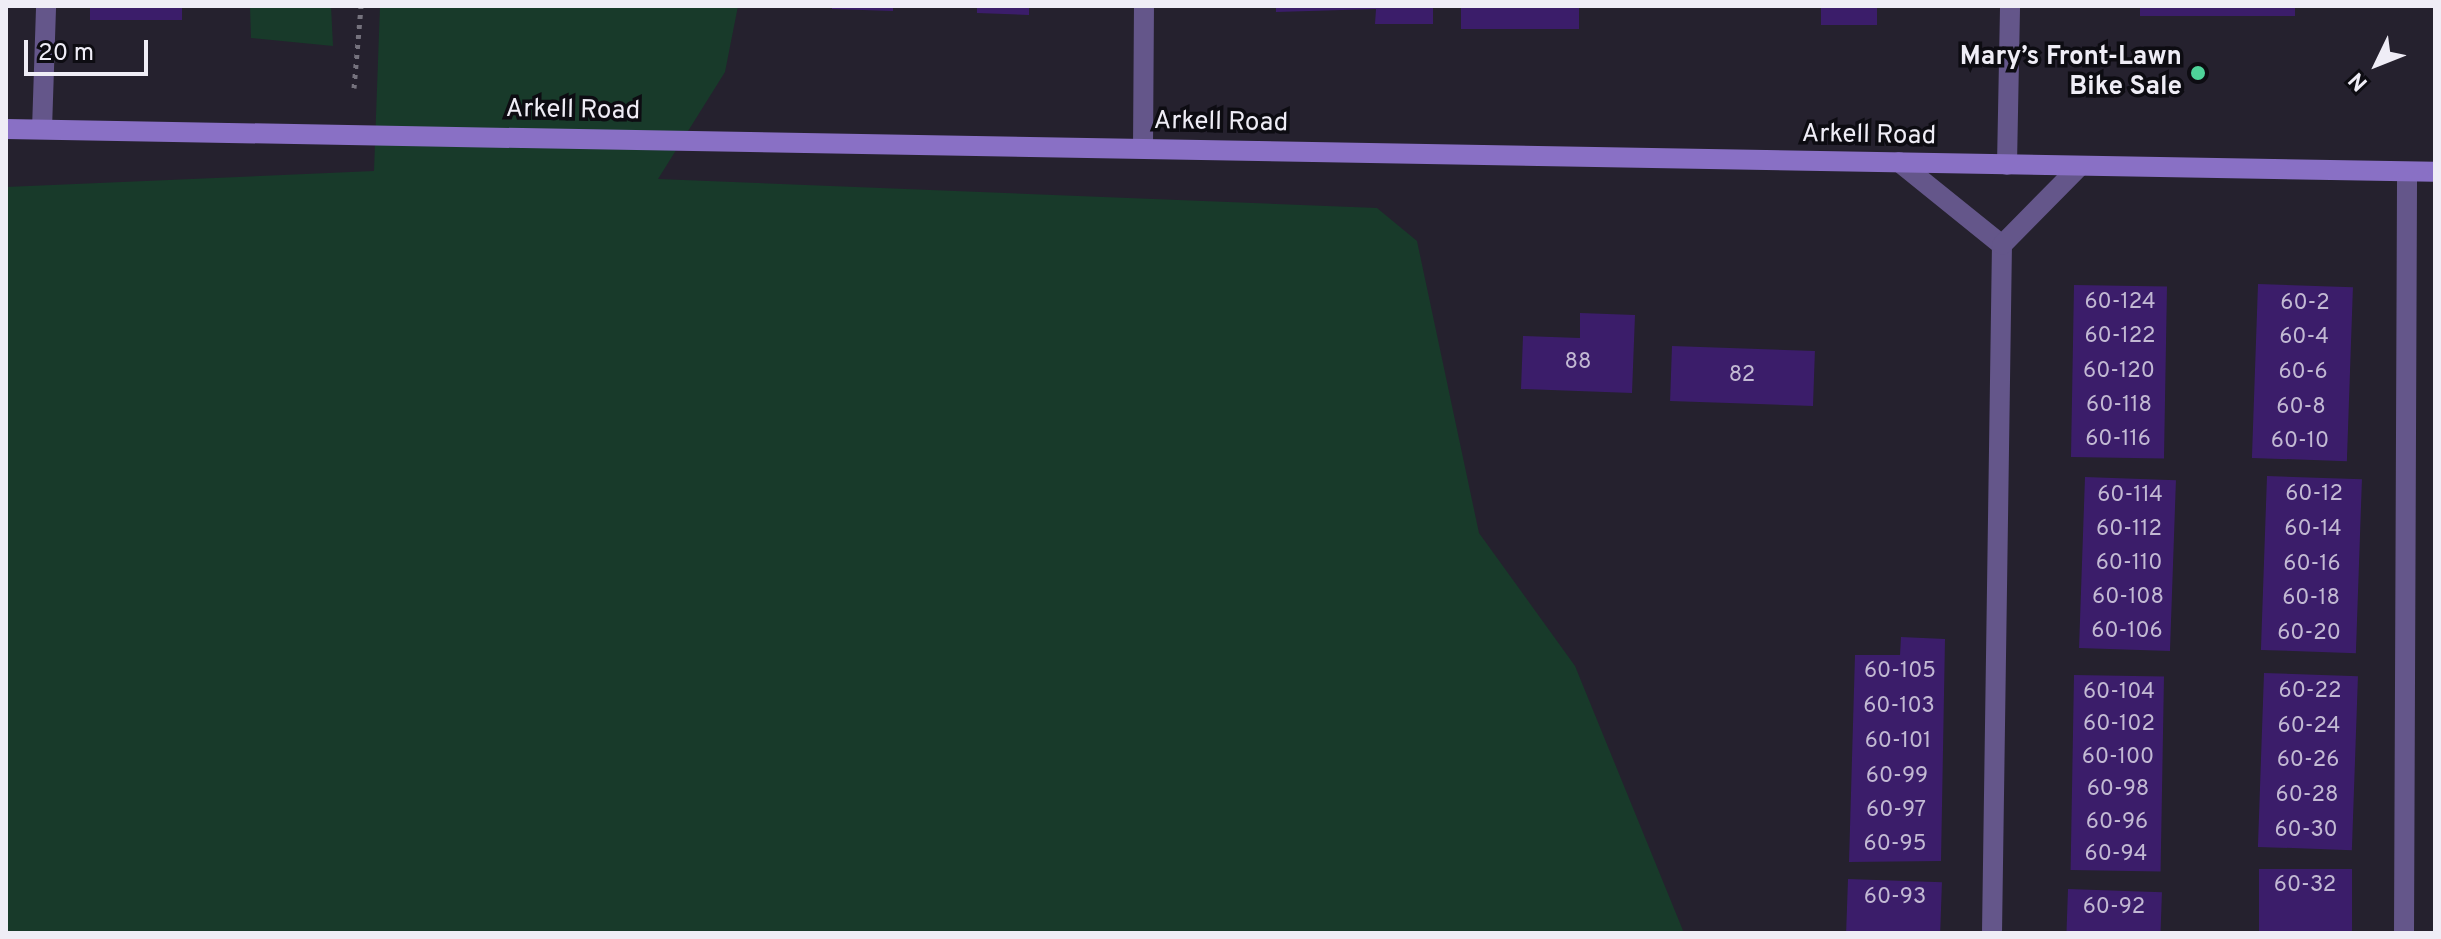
<!DOCTYPE html>
<meta charset="utf-8">
<style>
body{margin:0}
#map{position:relative;width:2441px;height:939px;overflow:hidden;background:#25212e;font-family:Overpass,sans-serif}
div>[style]{position:absolute}
[style*='--x']{left:calc(var(--x)*1px);top:calc(var(--y)*1px);width:calc(var(--w)*1px);rotate:calc(var(--a)*1deg)}
.green>*{inset:0;background:#183a2a}
.building>*{inset:0;background:#3b1d6a;transform-origin:0 0}
.path>*{height:5px;margin-top:-2.5px;transform-origin:0;background:repeating-linear-gradient(90deg,#75727d 0 4px,transparent 0 10px)}
.lane>*{height:20px;margin:-10px;padding:0 10px;transform-origin:10px;border-radius:10px;background:#64568a}
.street>*{height:20px;margin:-10px;padding:0 10px;transform-origin:10px;border-radius:10px;background:#64568a}
.secondary>*{height:20px;margin:-10px;padding:0 10px;transform-origin:10px;border-radius:10px;background:#8970c5}
.dots>*{width:22px;height:22px;translate:-50% -50%;box-sizing:border-box;border:4px solid #0d0c12;border-radius:50%}
span{translate:-50% -50%;white-space:nowrap;text-align:center;line-height:1.15;-webkit-text-stroke:7px #0d0c12;paint-order:stroke}
.number-label{font-size:22px;color:#c2b9d3}
.number-label span{-webkit-text-stroke-width:0}
.poi-label{font-size:26px;color:#efedf6;font-weight:700}
.right{translate:-100% -50%;text-align:right}
.street-label{font-size:26px;color:#efedf6}
.frame{position:absolute;inset:0;border:8px solid #efedf6;pointer-events:none}
.north{position:absolute;left:2337px;top:24px;width:80px;height:80px;-webkit-text-stroke:6px #0d0c12;paint-order:stroke;rotate:227deg;font-size:22px;font-weight:700;line-height:32px;text-align:center;color:#efedf6}
.north::after{content:'';display:block;margin:auto;width:28px;height:36px;background:#efedf6;clip-path:polygon(50% 0,100% 100%,50% 72%,0 100%)}
.scale{position:absolute;left:24px;top:40px;width:124px;height:36px;box-sizing:border-box;border:4px solid #efedf6;border-top:0;padding-left:10px;font-size:24px;line-height:28px;white-space:nowrap;color:#efedf6;-webkit-text-stroke:6px #0d0c12;paint-order:stroke}
</style>
<div id="map">
<div class="green">
<div style="clip-path:polygon(250px 6px,331px 6px,333px 46px,251px 38px)"></div>
<div style="clip-path:polygon(380px 6px,738px 6px,725px 72px,658px 179px,1377px 208px,1417px 241px,1479px 533px,1575px 666px,1684px 933px,6px 933px,6px 187px,374px 171px)"></div>
</div>
<div class="building">
<div style="left:90px;top:6px;width:92px;height:14px"></div>
<div style="clip-path:polygon(832px 6px,893px 6px,893px 11px,832px 9px)"></div>
<div style="clip-path:polygon(977px 6px,1029px 6px,1029px 15px,977px 13px)"></div>
<div style="clip-path:polygon(1276px 6px,1433px 6px,1433px 24px,1375px 24px,1376px 9px,1276px 12px)"></div>
<div style="left:1461px;top:6px;width:118px;height:23px"></div>
<div style="left:1821px;top:6px;width:56px;height:19px"></div>
<div style="left:2140px;top:6px;width:155px;height:10px"></div>
<div style="left:2258px;top:284px;width:95px;height:174px;rotate:2deg"></div>
<div style="left:2074px;top:285px;width:93px;height:172px;rotate:1deg"></div>
<div style="clip-path:polygon(1580px 313px,1635px 315px,1632px 393px,1521px 389px,1523px 336px,1580px 338px)"></div>
<div style="left:1672px;top:346px;width:143px;height:55px;rotate:2deg"></div>
<div style="left:2267px;top:476px;width:95px;height:174px;rotate:2deg"></div>
<div style="left:2085px;top:477px;width:91px;height:171px;rotate:2deg"></div>
<div style="clip-path:polygon(1901px 637px,1945px 639px,1941px 861px,1849px 862px,1855px 655px,1900px 655px)"></div>
<div style="left:2264px;top:673px;width:94px;height:174px;rotate:2deg"></div>
<div style="left:2074px;top:675px;width:90px;height:195px;rotate:1deg"></div>
<div style="left:2259px;top:869px;width:93px;height:64px"></div>
<div style="left:1848px;top:879px;width:94px;height:54px;rotate:2deg"></div>
<div style="left:2068px;top:889px;width:94px;height:44px;rotate:2deg"></div>
</div>
<div class="path">
<div style="--x:354;--y:88;--w:82;--a:-85.1"></div>
</div>
<div class="lane">
<div style="--x:42;--y:129;--w:123;--a:-88.1"></div>
<div style="--x:1899;--y:162;--w:132;--a:38.9"></div>
<div style="--x:1992;--y:933;--w:688;--a:-89.17"></div>
<div style="--x:2002;--y:245;--w:111;--a:-45.4"></div>
<div style="--x:2404;--y:933;--w:761;--a:-89.77"></div>
</div>
<div class="street">
<div style="--x:1143;--y:148;--w:142;--a:-89.6"></div>
<div style="--x:2007;--y:165;--w:159;--a:-88.9"></div>
</div>
<div class="secondary">
<div style="--x:6;--y:129;--w:2429;--a:1.01"></div>
</div>
<div class="dots">
<div style="left:2198px;top:73px;background:#4ed399"></div>
</div>
<div class="number-label">
<span style="left:2120px;top:303px">60-124</span>
<span style="left:2305px;top:304px">60-2</span>
<span style="left:2120px;top:337px">60-122</span>
<span style="left:2304px;top:338px">60-4</span>
<span style="left:1578px;top:363px">88</span>
<span style="left:2119px;top:372px">60-120</span>
<span style="left:2303px;top:373px">60-6</span>
<span style="left:1742px;top:376px">82</span>
<span style="left:2119px;top:406px">60-118</span>
<span style="left:2301px;top:408px">60-8</span>
<span style="left:2118px;top:440px">60-116</span>
<span style="left:2300px;top:442px">60-10</span>
<span style="left:2314px;top:495px">60-12</span>
<span style="left:2130px;top:496px">60-114</span>
<span style="left:2129px;top:530px">60-112</span>
<span style="left:2313px;top:530px">60-14</span>
<span style="left:2129px;top:564px">60-110</span>
<span style="left:2312px;top:565px">60-16</span>
<span style="left:2128px;top:598px">60-108</span>
<span style="left:2311px;top:599px">60-18</span>
<span style="left:2127px;top:632px">60-106</span>
<span style="left:2309px;top:634px">60-20</span>
<span style="left:1900px;top:672px">60-105</span>
<span style="left:2310px;top:692px">60-22</span>
<span style="left:2119px;top:693px">60-104</span>
<span style="left:1899px;top:707px">60-103</span>
<span style="left:2119px;top:725px">60-102</span>
<span style="left:2309px;top:727px">60-24</span>
<span style="left:1898px;top:742px">60-101</span>
<span style="left:2118px;top:758px">60-100</span>
<span style="left:2308px;top:761px">60-26</span>
<span style="left:1897px;top:777px">60-99</span>
<span style="left:2118px;top:790px">60-98</span>
<span style="left:2307px;top:796px">60-28</span>
<span style="left:1896px;top:811px">60-97</span>
<span style="left:2117px;top:823px">60-96</span>
<span style="left:2306px;top:831px">60-30</span>
<span style="left:1895px;top:845px">60-95</span>
<span style="left:2116px;top:855px">60-94</span>
<span style="left:2305px;top:886px">60-32</span>
<span style="left:1895px;top:898px">60-93</span>
<span style="left:2114px;top:908px">60-92</span>
</div>
<div class="poi-label">
<span class="right" style="left:2182px;top:73px">Mary’s Front-Lawn<br>Bike Sale</span>
</div>
<div class="street-label">
<span style="left:573px;top:111px;rotate:1deg">Arkell Road</span>
<span style="left:1221px;top:123px;rotate:1deg">Arkell Road</span>
<span style="left:1869px;top:136px;rotate:1deg">Arkell Road</span>
</div>
<div class="frame"></div>
<div class="north">N</div>
<div class="scale">20 m</div>
</div>
